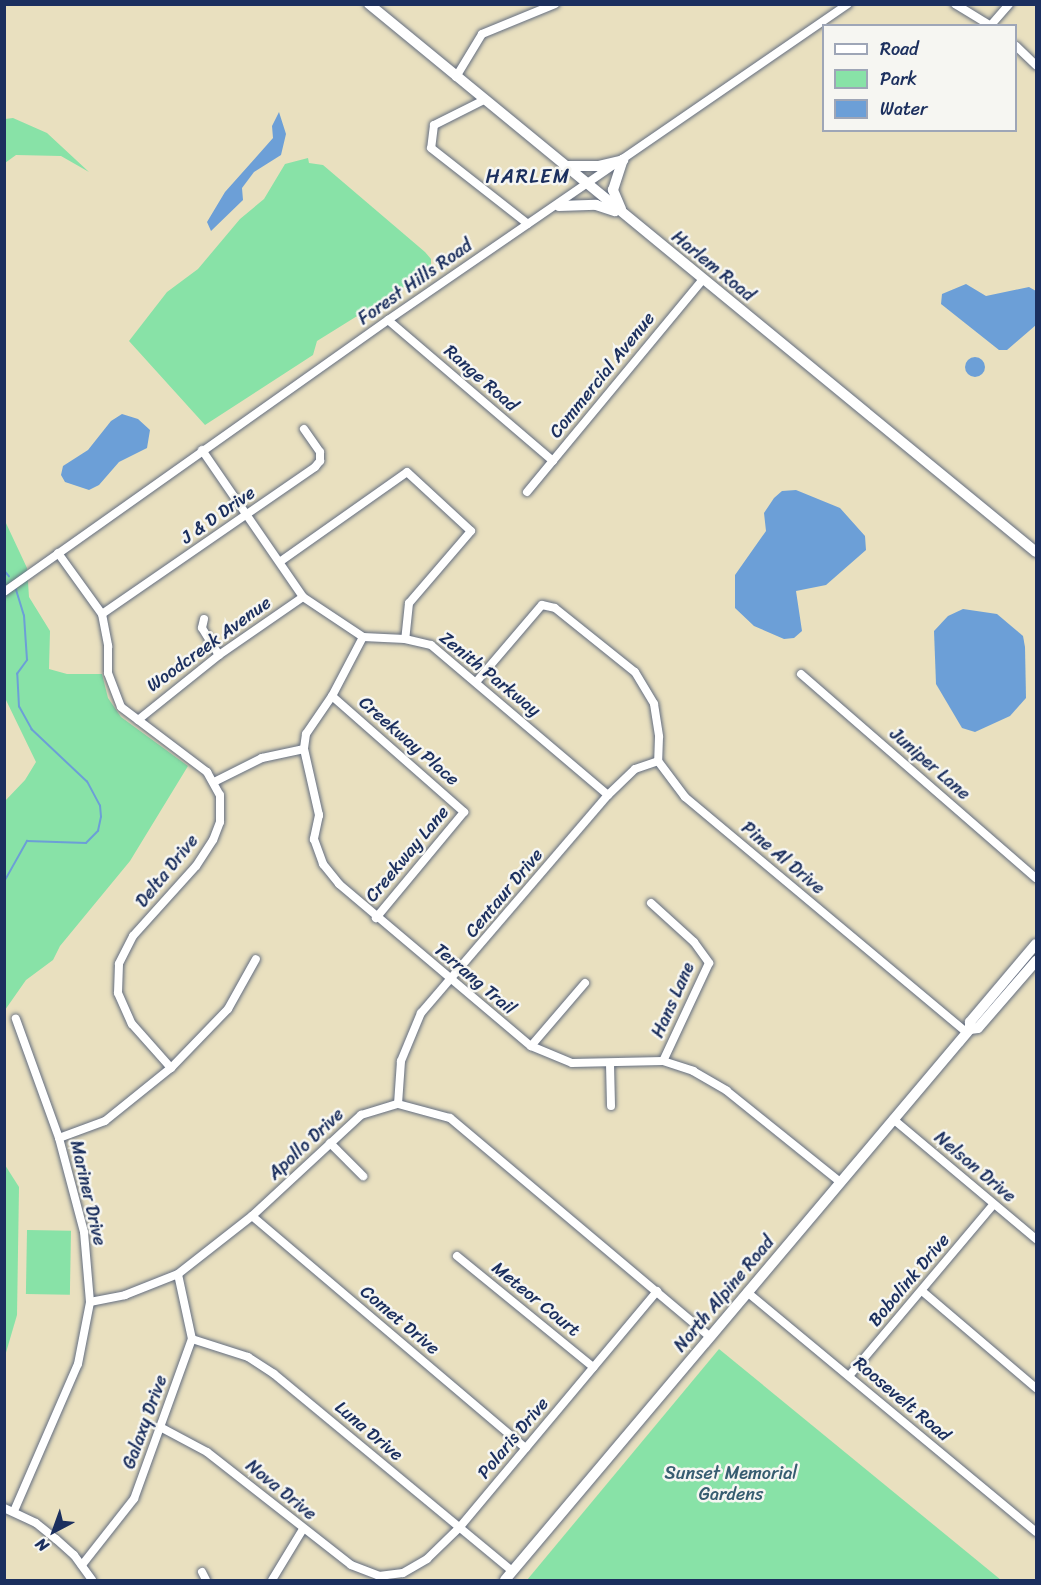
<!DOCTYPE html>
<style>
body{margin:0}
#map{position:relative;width:1041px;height:1585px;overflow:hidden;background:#e9e0bf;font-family:Sriracha,sans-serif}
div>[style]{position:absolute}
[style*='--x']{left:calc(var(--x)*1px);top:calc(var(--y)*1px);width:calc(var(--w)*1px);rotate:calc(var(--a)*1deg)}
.green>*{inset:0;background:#88e2a7;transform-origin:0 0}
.water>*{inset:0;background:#6c9fd7}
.round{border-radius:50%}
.stream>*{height:1.5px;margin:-0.75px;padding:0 0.75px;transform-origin:0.75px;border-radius:0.75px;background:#6c9fd7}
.roads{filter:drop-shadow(0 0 2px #636d80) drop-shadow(0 0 2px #636d80)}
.minor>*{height:8px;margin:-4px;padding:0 4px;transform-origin:4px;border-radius:4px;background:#fff}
.major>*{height:10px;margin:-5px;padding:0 5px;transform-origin:5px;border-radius:5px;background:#fff}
span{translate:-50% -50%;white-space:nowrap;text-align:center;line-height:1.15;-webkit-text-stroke:5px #f6f6f2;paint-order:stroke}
.street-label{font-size:18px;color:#1b2f5e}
.park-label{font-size:18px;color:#365c70}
.neighbourhood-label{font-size:20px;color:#1b2f5e;letter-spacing:1.5px}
.frame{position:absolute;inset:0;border:6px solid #1b2f5e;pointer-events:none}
.legend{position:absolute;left:822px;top:24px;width:195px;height:108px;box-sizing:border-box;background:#f6f6f2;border:2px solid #9ea6b7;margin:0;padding:8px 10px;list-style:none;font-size:18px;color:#1b2f5e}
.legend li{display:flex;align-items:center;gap:12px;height:30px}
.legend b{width:30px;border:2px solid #9ea6b7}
.north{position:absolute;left:24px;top:1501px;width:60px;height:60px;-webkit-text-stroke:4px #f6f6f2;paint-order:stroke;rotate:221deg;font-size:16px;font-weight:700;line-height:24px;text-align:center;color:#1b2f5e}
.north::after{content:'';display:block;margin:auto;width:21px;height:27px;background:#1b2f5e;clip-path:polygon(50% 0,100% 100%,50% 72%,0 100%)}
</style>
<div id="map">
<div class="green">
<div style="clip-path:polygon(13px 118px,47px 133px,89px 172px,61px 156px,16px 155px,5px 163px,5px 119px)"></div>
<div style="clip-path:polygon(308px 158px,309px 163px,323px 165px,425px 252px,431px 259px,431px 275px,423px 275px,317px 341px,313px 355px,205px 425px,129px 341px,167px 292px,198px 269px,240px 219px,264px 199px,285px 164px)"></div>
<div style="clip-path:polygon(5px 521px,27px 568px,29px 597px,50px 631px,49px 669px,67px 674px,102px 674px,108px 698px,121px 717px,188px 766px,130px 861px,60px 946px,53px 960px,26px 980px,5px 1010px,5px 801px,25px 780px,36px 762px,5px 698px)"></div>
<div style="clip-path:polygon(5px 1165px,19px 1187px,17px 1315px,5px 1356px)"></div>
<div style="left:27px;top:1230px;width:44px;height:64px;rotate:1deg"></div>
<div style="clip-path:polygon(719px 1349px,1001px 1580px,527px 1580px)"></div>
</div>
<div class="water">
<div style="clip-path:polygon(279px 112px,286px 134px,281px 155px,254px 172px,242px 188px,243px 200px,211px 231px,207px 222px,225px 192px,273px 138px,272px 126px)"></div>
<div style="clip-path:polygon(966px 284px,986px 296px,1029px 287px,1036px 291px,1036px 325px,1007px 350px,999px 350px,941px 304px,942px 294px)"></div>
<div class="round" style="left:965px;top:357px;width:20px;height:20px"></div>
<div style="clip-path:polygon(122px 414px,138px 419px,150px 430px,147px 448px,119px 462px,99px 485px,89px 490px,65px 482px,61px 475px,63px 466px,88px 450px,111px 421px)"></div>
<div style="clip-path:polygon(796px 490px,840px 508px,865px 536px,866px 550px,826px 585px,796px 591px,802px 631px,794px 638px,784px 639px,754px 626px,735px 608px,735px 575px,766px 531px,764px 513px,774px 498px,782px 491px)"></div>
<div style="clip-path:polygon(963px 609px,997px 614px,1023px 636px,1025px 647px,1026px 698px,1010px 716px,975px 732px,962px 728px,936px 684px,934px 631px,948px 616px)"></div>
</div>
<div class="stream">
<div style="--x:4;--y:570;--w:8;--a:50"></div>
<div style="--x:4;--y:882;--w:47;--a:-60.7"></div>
<div style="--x:27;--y:841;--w:59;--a:1.9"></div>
<div style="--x:86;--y:843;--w:17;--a:-45"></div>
<div style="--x:98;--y:831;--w:14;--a:-78"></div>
<div style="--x:101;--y:817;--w:11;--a:-95"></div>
<div style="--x:100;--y:806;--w:27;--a:-118"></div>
<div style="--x:87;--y:782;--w:76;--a:-136.6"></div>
<div style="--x:32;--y:730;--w:26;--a:-119"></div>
<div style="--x:19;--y:707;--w:33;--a:-93"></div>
<div style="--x:17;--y:674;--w:17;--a:-54"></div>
<div style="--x:27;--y:660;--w:44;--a:-93.9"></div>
<div style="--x:24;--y:616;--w:28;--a:-107"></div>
</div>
<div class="roads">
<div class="minor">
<div style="--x:955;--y:4;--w:42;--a:31.4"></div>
<div style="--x:991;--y:25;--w:28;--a:-49"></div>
<div style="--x:1016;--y:46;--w:28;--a:44"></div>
<div style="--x:456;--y:77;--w:50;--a:-58.8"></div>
<div style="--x:482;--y:34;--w:79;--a:-22.3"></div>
<div style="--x:484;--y:100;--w:56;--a:153.4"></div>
<div style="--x:434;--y:125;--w:23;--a:97"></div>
<div style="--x:431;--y:148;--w:123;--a:38.1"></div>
<div style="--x:388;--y:320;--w:217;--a:40.5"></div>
<div style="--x:202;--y:450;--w:178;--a:55.5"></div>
<div style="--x:303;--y:597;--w:72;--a:33.7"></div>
<div style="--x:363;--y:637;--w:42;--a:2.7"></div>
<div style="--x:405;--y:639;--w:27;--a:13"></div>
<div style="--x:431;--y:645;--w:232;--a:40.3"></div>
<div style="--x:527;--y:492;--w:276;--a:-50.4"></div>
<div style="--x:58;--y:553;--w:75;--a:54.2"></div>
<div style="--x:102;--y:614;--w:33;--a:79"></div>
<div style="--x:108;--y:646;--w:27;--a:90"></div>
<div style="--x:108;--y:673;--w:36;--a:69"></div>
<div style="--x:121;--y:707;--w:108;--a:37.1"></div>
<div style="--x:207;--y:772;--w:26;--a:61"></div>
<div style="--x:220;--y:795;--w:27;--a:90"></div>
<div style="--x:220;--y:822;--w:19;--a:111"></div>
<div style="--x:213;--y:840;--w:31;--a:123"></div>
<div style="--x:196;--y:866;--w:94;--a:132"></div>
<div style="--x:133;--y:936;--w:31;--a:117"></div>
<div style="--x:119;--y:964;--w:29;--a:92"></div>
<div style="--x:118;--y:993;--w:34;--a:66"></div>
<div style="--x:132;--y:1024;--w:59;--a:48.4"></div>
<div style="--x:281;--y:561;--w:154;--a:-35.2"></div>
<div style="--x:407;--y:472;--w:87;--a:42.7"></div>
<div style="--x:471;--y:531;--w:95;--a:130.7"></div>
<div style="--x:409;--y:603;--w:36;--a:96"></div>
<div style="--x:4;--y:592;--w:471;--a:-35.3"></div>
<div style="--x:388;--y:320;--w:558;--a:-34.49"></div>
<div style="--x:102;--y:614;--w:259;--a:-34.6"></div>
<div style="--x:315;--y:467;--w:8;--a:-50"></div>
<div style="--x:320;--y:461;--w:9;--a:-90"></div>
<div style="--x:320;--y:452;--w:28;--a:-125"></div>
<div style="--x:204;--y:619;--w:9;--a:103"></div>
<div style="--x:202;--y:628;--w:32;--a:58"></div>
<div style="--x:363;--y:637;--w:67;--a:117.7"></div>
<div style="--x:332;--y:696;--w:46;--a:124.4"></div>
<div style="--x:306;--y:734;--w:15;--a:98"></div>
<div style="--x:304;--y:749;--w:68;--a:77.2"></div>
<div style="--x:319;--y:815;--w:25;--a:102"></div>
<div style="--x:314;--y:839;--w:27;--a:70"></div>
<div style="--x:323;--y:864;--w:26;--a:51"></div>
<div style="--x:339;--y:884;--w:251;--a:40.2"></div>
<div style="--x:531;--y:1046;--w:44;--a:22.5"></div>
<div style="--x:572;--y:1063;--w:91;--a:-1.3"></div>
<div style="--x:663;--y:1061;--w:32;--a:18"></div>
<div style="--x:693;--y:1071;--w:39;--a:30"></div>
<div style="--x:727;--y:1091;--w:145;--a:38.8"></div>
<div style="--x:801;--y:674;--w:311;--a:41"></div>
<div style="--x:477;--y:681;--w:100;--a:-49.5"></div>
<div style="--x:542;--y:605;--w:13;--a:13"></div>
<div style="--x:555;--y:608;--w:102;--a:38.7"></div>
<div style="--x:635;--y:672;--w:37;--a:59"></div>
<div style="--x:654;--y:704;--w:33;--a:81"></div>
<div style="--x:659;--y:737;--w:24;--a:92"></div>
<div style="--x:658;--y:761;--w:45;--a:53.1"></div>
<div style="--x:685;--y:797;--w:368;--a:39.9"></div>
<div style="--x:332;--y:696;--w:176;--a:41.3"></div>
<div style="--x:464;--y:812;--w:138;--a:129.7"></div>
<div style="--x:138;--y:720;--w:104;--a:-38.7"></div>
<div style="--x:219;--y:655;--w:102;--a:-34.6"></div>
<div style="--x:214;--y:782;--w:54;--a:-26.6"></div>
<div style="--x:262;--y:758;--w:43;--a:-12.1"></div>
<div style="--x:651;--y:903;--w:58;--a:42.2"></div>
<div style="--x:694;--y:942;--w:26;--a:54"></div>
<div style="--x:709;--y:963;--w:108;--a:115.1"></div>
<div style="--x:531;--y:1046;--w:83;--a:-49.4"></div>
<div style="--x:610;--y:1064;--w:42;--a:88.6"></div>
<div style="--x:398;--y:1104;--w:43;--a:-86"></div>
<div style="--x:401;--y:1061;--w:52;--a:-67.4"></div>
<div style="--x:421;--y:1013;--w:287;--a:-49.4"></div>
<div style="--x:608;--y:795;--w:37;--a:-44"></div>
<div style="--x:635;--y:769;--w:24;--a:-19"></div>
<div style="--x:893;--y:1119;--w:187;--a:40"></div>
<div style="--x:59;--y:1138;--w:49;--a:-20.3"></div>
<div style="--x:105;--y:1121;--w:85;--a:-38.8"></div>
<div style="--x:171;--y:1068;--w:82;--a:-46"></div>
<div style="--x:228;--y:1009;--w:57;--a:-60.8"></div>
<div style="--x:330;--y:1143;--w:47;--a:45"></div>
<div style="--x:252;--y:1216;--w:359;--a:40.3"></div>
<div style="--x:457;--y:1256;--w:176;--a:39.2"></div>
<div style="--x:922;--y:1291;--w:150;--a:40.4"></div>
<div style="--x:747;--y:1292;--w:376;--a:39.7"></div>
<div style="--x:90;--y:1302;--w:36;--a:-11"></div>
<div style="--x:125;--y:1295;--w:57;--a:-21.6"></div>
<div style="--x:178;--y:1274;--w:94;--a:-38.1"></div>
<div style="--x:252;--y:1216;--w:149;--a:-42.8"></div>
<div style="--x:361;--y:1115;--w:39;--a:-17"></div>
<div style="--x:398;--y:1104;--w:54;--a:15.1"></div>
<div style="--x:450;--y:1118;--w:339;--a:40.1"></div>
<div style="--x:192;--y:1339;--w:59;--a:17.8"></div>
<div style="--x:248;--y:1357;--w:31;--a:33"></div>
<div style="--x:274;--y:1374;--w:309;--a:39.6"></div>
<div style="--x:849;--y:1376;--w:224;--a:-49.9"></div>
<div style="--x:162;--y:1428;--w:51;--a:28.1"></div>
<div style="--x:207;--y:1452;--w:183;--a:38.1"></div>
<div style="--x:351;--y:1565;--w:30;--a:21"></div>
<div style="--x:379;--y:1576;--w:24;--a:-7"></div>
<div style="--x:403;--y:1573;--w:28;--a:-30"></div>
<div style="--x:427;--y:1559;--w:45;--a:-44.1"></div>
<div style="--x:459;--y:1528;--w:309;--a:-50.1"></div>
<div style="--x:4;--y:1508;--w:35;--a:25"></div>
<div style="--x:36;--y:1523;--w:26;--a:39"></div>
<div style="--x:56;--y:1539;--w:24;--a:42"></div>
<div style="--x:74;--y:1555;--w:31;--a:54"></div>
<div style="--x:14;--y:1511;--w:160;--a:-66.5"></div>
<div style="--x:78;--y:1364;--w:63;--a:-79"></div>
<div style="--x:90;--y:1302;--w:70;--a:-94.9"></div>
<div style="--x:84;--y:1232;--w:97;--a:-104.9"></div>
<div style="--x:59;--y:1138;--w:127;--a:-109.9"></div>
<div style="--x:82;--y:1565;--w:84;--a:-51.8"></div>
<div style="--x:134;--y:1499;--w:170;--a:-70.1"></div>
<div style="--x:192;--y:1339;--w:66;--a:-102.2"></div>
<div style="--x:202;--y:1572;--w:9;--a:63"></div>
<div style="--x:272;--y:1580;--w:60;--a:-58.7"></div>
</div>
<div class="major">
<div style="--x:369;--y:4;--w:863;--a:39.41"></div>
<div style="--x:564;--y:166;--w:34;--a:0"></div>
<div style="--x:598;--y:166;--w:26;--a:-13"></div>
<div style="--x:559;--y:206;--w:37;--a:-2"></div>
<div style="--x:596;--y:205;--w:20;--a:18"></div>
<div style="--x:621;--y:209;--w:21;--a:-113"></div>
<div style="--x:613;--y:190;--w:32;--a:-72"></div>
<div style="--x:970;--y:1029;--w:8;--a:-7"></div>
<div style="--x:978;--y:1028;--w:89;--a:-49.1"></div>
<div style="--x:505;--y:1580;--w:721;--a:-49.84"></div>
<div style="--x:970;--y:1029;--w:7;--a:-90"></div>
<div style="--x:970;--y:1022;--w:102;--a:-49.8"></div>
</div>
</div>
<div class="street-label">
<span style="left:713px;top:266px;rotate:39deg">Harlem Road</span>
<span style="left:415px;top:282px;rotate:-35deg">Forest Hills Road</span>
<span style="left:602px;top:375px;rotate:-51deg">Commercial Avenue</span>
<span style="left:481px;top:378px;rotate:41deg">Range Road</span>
<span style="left:218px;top:515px;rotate:-35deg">J &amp; D Drive</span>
<span style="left:209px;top:644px;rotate:-36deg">Woodcreek Avenue</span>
<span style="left:490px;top:674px;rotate:39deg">Zenith Parkway</span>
<span style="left:409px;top:741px;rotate:41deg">Creekway Place</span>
<span style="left:930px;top:764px;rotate:41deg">Juniper Lane</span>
<span style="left:407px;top:854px;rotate:-50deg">Creekway Lane</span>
<span style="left:783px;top:858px;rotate:40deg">Pine Al Drive</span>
<span style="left:167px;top:871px;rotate:-51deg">Delta Drive</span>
<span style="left:504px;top:893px;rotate:-50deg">Centaur Drive</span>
<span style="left:475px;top:979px;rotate:40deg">Terrang Trail</span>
<span style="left:673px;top:1000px;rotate:-66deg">Hans Lane</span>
<span style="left:306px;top:1144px;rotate:-43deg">Apollo Drive</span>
<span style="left:975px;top:1167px;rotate:40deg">Nelson Drive</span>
<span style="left:88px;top:1193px;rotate:77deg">Mariner Drive</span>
<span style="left:909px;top:1280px;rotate:-50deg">Bobolink Drive</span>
<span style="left:724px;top:1294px;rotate:-50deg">North Alpine Road</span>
<span style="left:536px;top:1299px;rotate:39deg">Meteor Court</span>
<span style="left:400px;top:1320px;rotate:40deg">Comet Drive</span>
<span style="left:902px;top:1399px;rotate:40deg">Roosevelt Road</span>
<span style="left:145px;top:1422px;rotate:-70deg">Galaxy Drive</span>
<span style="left:369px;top:1431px;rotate:40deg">Luna Drive</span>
<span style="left:513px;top:1438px;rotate:-50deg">Polaris Drive</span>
<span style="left:281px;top:1490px;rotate:39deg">Nova Drive</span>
</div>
<div class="park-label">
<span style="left:731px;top:1484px">Sunset Memorial<br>Gardens</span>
</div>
<div class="neighbourhood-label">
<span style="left:528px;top:176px">HARLEM</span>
</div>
<div class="frame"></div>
<ul class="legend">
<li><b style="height:8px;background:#fff"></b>Road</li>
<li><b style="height:16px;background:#88e2a7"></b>Park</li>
<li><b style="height:16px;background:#6c9fd7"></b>Water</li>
</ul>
<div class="north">N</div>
</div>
